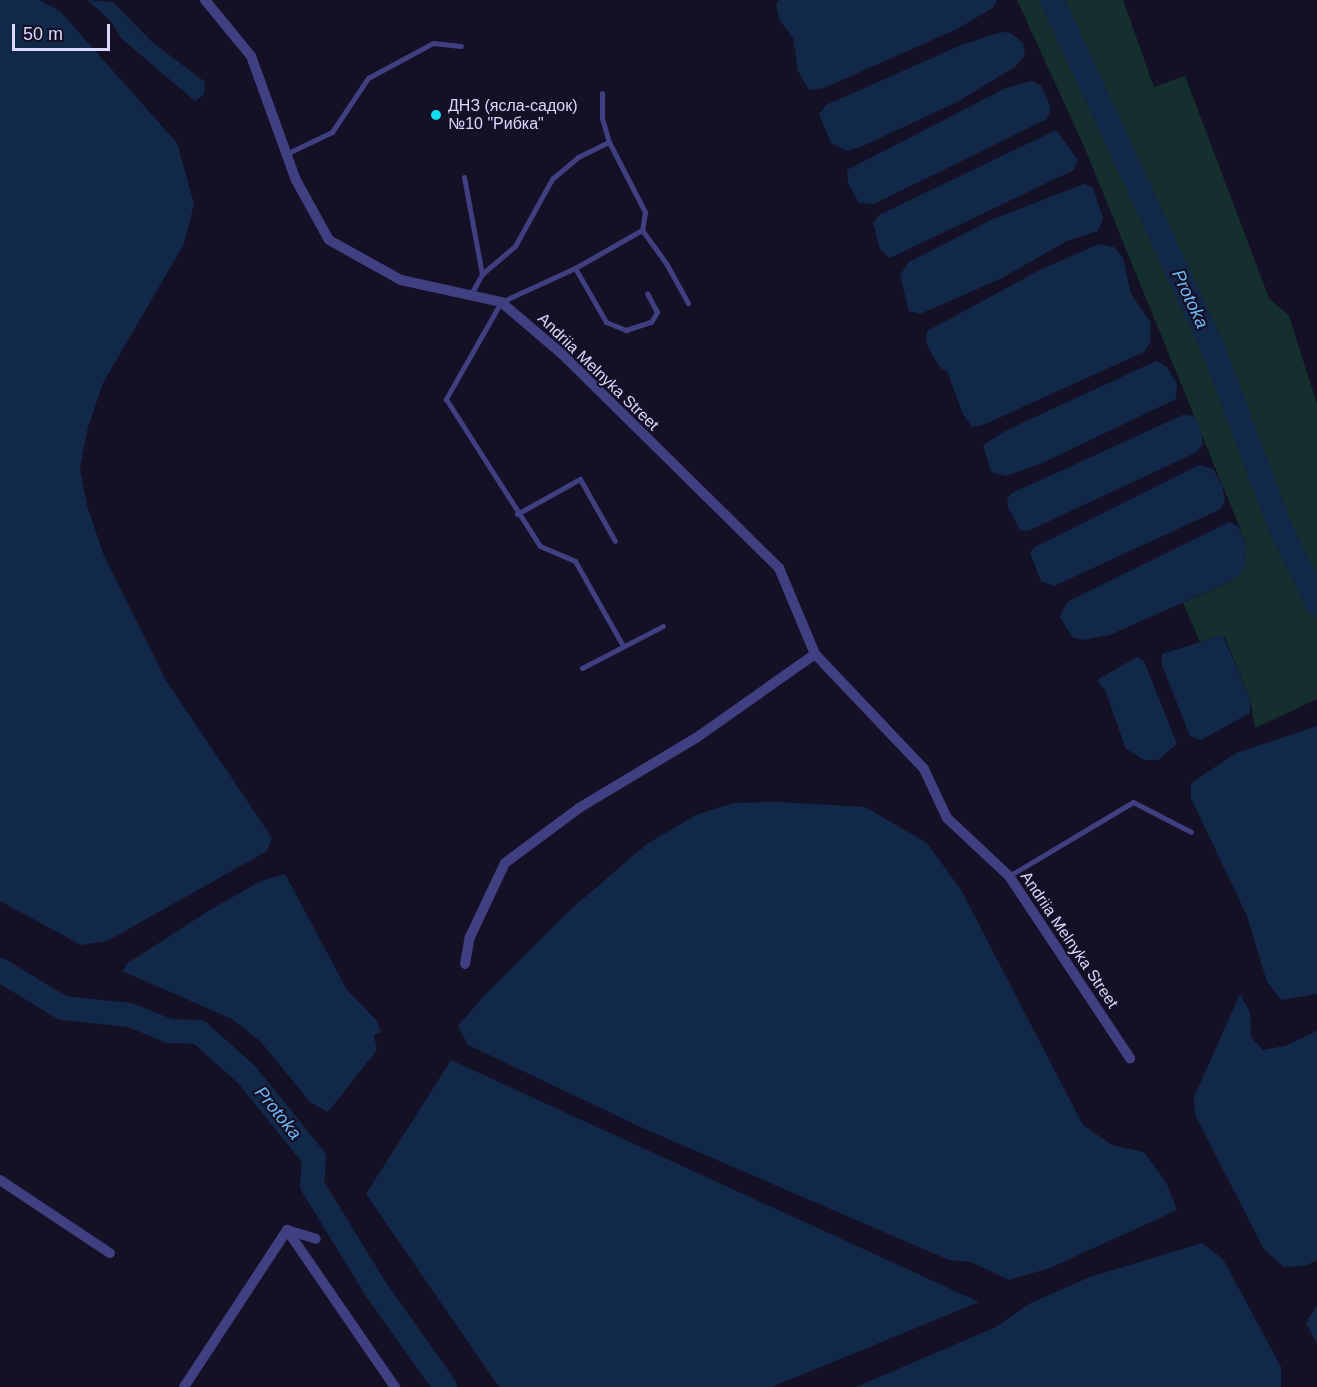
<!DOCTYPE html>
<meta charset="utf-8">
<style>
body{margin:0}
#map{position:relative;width:1317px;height:1387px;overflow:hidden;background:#141126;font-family:Helvetica,sans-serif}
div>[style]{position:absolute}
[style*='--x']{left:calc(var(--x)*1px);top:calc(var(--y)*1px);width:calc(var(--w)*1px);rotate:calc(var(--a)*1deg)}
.green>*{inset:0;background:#142f2e}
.water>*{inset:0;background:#122849}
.river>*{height:24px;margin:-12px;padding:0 12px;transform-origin:12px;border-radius:12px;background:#122849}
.service>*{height:5px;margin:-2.5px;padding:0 2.5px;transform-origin:2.5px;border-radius:2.5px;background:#403f82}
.minor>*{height:10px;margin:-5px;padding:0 5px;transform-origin:5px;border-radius:5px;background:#403f82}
.dots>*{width:16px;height:16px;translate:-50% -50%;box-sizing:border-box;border:3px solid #141126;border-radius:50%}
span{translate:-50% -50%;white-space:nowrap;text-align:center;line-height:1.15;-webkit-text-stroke:4.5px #141126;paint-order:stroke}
.poi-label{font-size:16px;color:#dbd8fd}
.left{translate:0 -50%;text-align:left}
.street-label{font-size:16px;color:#dbd8fd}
.water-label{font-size:18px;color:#6dbaf6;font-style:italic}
.scale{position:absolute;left:12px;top:24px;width:98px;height:27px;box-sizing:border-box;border:3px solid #dbd8fd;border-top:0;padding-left:8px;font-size:18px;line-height:21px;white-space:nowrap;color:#dbd8fd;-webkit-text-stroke:4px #141126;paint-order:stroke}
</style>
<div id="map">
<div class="green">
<div style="clip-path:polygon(1017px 0,1123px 0,1154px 87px,1185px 76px,1269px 298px,1289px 316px,1317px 404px,1317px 699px,1255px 728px,1250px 700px,1224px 635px,1200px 642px,1183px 603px,1233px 580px,1245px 569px,1246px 543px,1083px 144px)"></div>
</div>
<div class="water">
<div style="clip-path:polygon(0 0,39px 0,60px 11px,177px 143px,194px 204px,184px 244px,103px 383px,88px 427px,80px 468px,87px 506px,103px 553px,165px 679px,272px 838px,267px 851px,221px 877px,107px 941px,81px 945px,0 901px)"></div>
<div style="clip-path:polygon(87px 0,113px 2px,152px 42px,205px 82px,204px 94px,195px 101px,121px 38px,111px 21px)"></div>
<div style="clip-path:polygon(779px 0,997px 0,994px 7px,957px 29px,824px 88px,809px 90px,798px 71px,793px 38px,780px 21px,776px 5px)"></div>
<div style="clip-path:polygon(1001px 32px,1011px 33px,1023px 43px,1025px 55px,1015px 67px,957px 102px,863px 146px,847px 151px,831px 143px,819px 114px,826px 105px,959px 46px)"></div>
<div style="clip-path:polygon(1032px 81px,1041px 86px,1051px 108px,1047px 119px,874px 204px,859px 203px,848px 183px,847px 170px,1006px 88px)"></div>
<div style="clip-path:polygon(1056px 130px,1078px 160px,1074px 170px,890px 258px,880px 249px,873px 223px,879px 215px)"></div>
<div style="clip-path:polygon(1084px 184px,1093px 188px,1103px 218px,1098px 231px,1067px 241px,1000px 279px,920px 314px,909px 311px,900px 275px,909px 262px,993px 219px)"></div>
<div style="clip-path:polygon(1099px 244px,1114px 247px,1123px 258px,1131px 294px,1151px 323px,1150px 342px,1144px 352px,983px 425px,972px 427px,963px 414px,947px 371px,940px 368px,926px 343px,927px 331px,1042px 269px)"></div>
<div style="clip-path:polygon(1156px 361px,1167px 367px,1177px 384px,1176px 399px,1040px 464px,1006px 476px,991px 472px,983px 445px,1007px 430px)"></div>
<div style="clip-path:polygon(1185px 414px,1194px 417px,1201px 430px,1203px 445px,1195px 453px,1028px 531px,1020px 530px,1008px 507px,1007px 499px,1012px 493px)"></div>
<div style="clip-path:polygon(1199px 465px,1213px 469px,1222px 485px,1225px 500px,1221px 509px,1054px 586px,1041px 581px,1030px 553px,1035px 547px)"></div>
<div style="clip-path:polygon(1229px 522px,1238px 526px,1246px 544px,1245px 569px,1233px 580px,1110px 635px,1083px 640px,1072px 637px,1060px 617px,1067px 602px)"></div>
<div style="clip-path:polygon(1223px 635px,1250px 700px,1250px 713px,1201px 740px,1190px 736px,1162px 665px,1162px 654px)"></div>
<div style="clip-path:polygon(1137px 657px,1144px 661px,1177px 744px,1158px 760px,1144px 760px,1126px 749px,1105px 690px,1097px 680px)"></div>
<div style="clip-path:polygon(1317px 726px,1317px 994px,1281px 1000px,1267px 982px,1247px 916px,1191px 798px,1191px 783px,1236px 753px)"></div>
<div style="clip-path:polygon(779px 802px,865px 807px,927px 843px,961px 890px,1083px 1125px,1112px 1145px,1144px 1152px,1166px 1182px,1177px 1210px,1050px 1268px,1009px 1280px,971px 1262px,949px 1260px,647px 1130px,468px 1045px,458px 1026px,483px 997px,569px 911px,647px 844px,696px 815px,733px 803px)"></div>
<div style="clip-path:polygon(285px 874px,347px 990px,377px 1021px,381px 1032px,374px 1035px,377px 1050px,328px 1112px,310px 1102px,261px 1042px,232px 1019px,122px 971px,128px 963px,210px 910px,261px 881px)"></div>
<div style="clip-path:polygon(1240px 994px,1250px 1012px,1251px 1037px,1263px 1050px,1285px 1046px,1317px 1031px,1317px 1260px,1305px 1266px,1284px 1267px,1264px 1249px,1195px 1115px,1194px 1097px)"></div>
<div style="clip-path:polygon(451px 1060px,979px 1302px,772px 1387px,499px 1387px,366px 1194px)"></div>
<div style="clip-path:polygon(1202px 1243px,1223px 1259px,1281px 1367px,1281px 1387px,856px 1387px,996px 1327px,1029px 1304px,1090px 1277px)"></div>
<div style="clip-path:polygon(1317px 1305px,1317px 1344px,1306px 1323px)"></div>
</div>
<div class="river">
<div style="--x:1052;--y:0;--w:381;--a:65.2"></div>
<div style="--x:1212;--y:346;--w:193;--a:69.4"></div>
<div style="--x:1280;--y:527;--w:85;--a:64"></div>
<div style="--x:0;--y:970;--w:74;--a:31.1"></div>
<div style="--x:63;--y:1008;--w:67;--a:6"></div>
<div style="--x:130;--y:1015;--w:42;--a:22.3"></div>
<div style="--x:169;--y:1031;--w:30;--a:2"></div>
<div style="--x:199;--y:1032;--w:64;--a:41.9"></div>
<div style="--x:247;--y:1075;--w:107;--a:51.1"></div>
<div style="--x:314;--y:1158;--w:27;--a:94"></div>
<div style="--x:312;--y:1185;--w:121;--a:58.5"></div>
<div style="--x:375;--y:1288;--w:121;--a:54.7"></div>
</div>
<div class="service">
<div style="--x:602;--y:93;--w:25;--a:90"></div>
<div style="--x:602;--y:118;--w:25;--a:74"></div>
<div style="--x:286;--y:154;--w:51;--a:-25.6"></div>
<div style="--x:332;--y:132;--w:65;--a:-56.3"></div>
<div style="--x:368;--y:78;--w:74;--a:-28.3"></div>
<div style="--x:433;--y:43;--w:28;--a:6"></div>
<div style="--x:464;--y:177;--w:99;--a:79.5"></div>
<div style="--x:642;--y:230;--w:41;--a:54"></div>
<div style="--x:666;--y:263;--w:46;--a:61.2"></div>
<div style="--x:575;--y:268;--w:62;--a:60.1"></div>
<div style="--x:606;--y:322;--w:22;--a:22"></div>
<div style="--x:626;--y:330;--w:26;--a:-18"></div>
<div style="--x:651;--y:322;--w:12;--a:-59"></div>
<div style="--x:657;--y:312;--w:21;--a:-118"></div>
<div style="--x:471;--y:294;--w:23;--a:-61"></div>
<div style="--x:482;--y:274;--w:43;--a:-40.3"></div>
<div style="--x:515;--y:246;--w:77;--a:-61.1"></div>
<div style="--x:552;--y:179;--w:34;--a:-40"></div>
<div style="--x:578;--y:157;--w:34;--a:-26"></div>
<div style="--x:609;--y:142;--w:79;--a:62.8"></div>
<div style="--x:645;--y:212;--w:18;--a:99"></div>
<div style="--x:642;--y:230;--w:77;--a:150.4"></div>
<div style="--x:575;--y:268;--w:81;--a:155.3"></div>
<div style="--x:501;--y:302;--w:112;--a:119.6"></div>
<div style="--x:446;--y:399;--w:174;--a:57.4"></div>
<div style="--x:540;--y:546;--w:38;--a:23"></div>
<div style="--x:575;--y:561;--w:98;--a:60.5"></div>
<div style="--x:517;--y:514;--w:72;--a:-29.1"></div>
<div style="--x:580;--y:479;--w:71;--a:60.6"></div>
<div style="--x:582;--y:668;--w:91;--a:-27.4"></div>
<div style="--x:1009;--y:876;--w:144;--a:-30.8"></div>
<div style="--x:1133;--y:802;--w:65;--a:27.3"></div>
</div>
<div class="minor">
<div style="--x:205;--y:0;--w:72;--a:50.6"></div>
<div style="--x:251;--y:56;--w:132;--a:70.1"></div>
<div style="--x:296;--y:180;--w:68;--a:61.2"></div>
<div style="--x:329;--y:240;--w:82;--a:29.1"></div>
<div style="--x:401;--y:280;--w:102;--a:12.4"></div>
<div style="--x:501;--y:302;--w:80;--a:40.4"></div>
<div style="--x:562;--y:354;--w:305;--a:44.6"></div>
<div style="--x:779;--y:568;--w:93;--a:67.3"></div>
<div style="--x:815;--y:654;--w:158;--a:46.5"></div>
<div style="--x:924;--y:769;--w:54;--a:64.9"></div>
<div style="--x:947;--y:818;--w:85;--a:43.1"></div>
<div style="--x:1009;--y:876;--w:219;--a:56.4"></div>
<div style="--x:465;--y:964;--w:27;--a:-80"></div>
<div style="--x:470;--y:937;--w:82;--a:-64.7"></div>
<div style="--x:505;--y:863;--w:92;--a:-36.6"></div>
<div style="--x:579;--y:808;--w:136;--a:-30.9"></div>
<div style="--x:696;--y:738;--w:146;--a:-35.2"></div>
<div style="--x:0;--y:1180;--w:132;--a:33.6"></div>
<div style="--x:287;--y:1230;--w:191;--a:55.5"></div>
<div style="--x:184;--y:1387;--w:188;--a:-56.7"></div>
<div style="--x:287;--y:1230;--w:30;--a:17"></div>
</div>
<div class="dots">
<div style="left:436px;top:115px;background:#11dff0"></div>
</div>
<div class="poi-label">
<span class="left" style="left:448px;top:115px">ДНЗ (ясла-садок)<br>№10 "Рибка"</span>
</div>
<div class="street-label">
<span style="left:598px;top:372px;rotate:44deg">Andriia Melnyka Street</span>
<span style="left:1069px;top:940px;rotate:56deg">Andriia Melnyka Street</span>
</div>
<div class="water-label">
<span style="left:1190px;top:299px;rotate:65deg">Protoka</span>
<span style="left:278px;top:1113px;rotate:51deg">Protoka</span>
</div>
<div class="scale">50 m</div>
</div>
